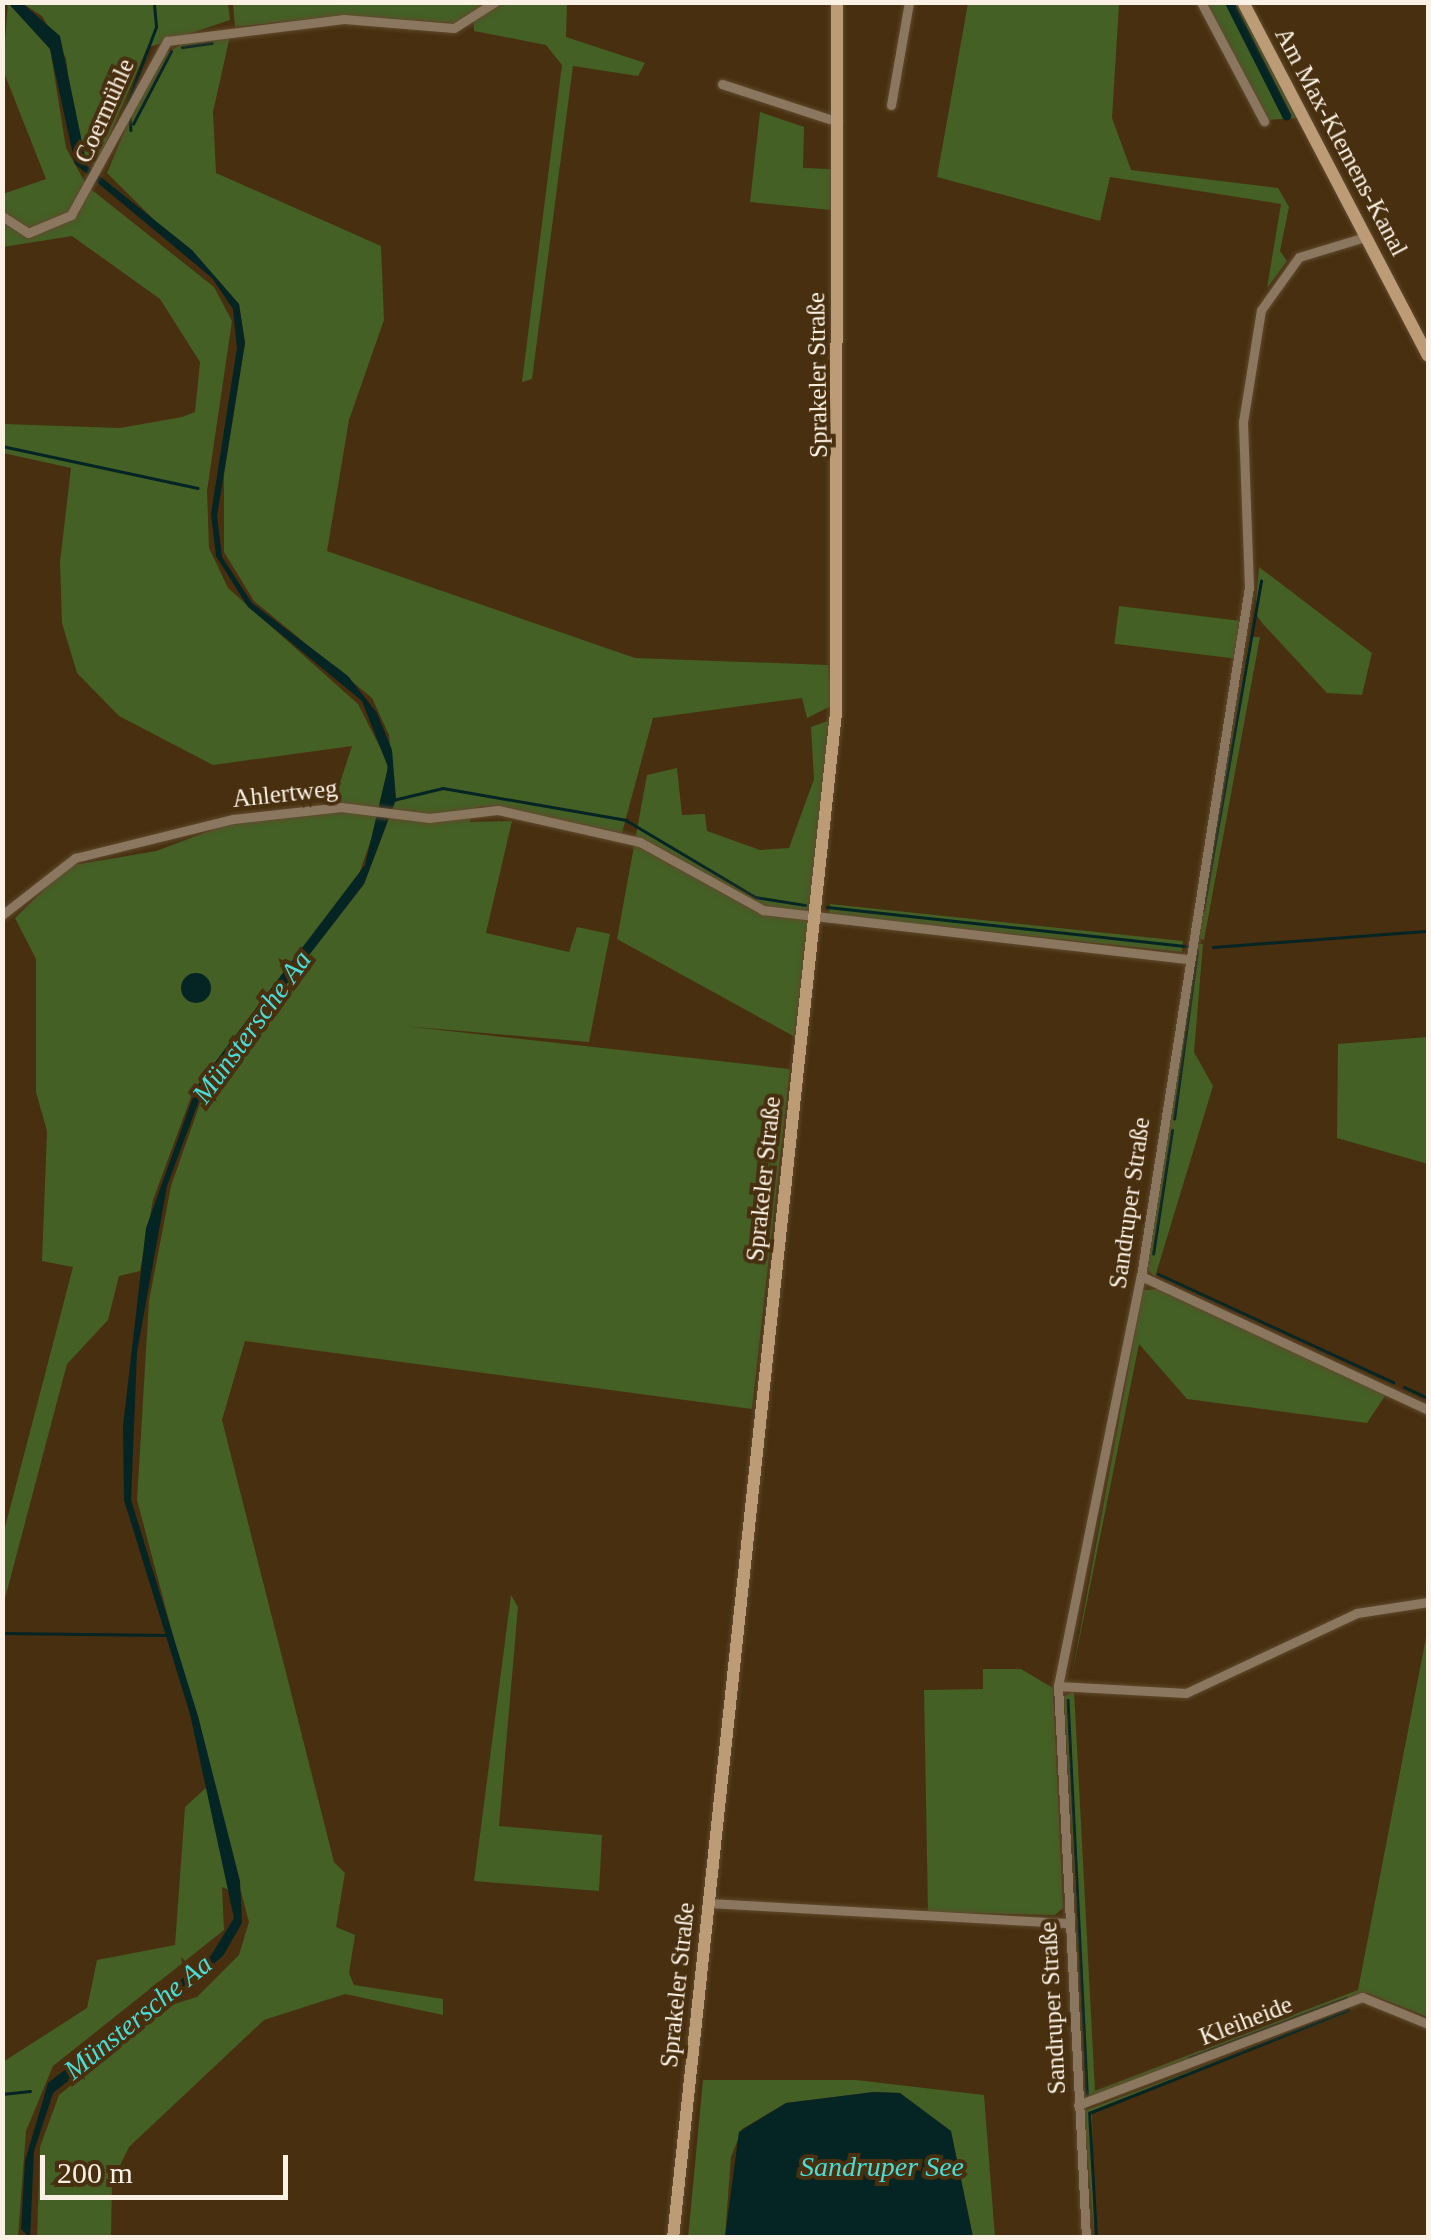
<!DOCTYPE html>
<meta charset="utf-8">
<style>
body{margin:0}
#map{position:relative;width:1431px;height:2240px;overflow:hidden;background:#472f0f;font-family:"Times New Roman",serif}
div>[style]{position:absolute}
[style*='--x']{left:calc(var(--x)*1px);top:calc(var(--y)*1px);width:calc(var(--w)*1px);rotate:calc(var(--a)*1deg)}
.green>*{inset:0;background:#446025;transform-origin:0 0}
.water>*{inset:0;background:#042524}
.round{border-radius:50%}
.stream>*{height:2.5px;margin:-1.25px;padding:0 1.25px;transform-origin:1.25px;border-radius:1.25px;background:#042524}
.canal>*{height:9px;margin:-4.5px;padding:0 4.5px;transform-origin:4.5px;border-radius:4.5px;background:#042524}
.roads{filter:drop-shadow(0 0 2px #604a2d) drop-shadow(0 0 2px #604a2d)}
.minor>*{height:9px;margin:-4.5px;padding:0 4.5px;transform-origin:4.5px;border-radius:4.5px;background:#8b7760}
.secondary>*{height:12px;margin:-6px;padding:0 6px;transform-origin:6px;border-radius:6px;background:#bc9c76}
span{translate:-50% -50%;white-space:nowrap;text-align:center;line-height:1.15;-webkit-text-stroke:8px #472f0f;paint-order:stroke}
.street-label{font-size:25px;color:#fbf1e5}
.water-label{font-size:28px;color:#48ded7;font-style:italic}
.frame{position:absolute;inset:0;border:5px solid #fbf1e5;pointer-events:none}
.scale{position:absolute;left:40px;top:2155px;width:248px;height:45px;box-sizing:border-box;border:5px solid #fbf1e5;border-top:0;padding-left:12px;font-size:30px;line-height:35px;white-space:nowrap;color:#fbf1e5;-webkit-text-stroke:8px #472f0f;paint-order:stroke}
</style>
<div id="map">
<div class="green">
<div style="clip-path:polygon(8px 2px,50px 48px,66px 148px,87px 186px,214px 287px,232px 321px,207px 491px,209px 548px,228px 588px,358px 704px,387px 761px,388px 791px,358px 877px,191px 1097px,153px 1200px,140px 1271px,119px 1276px,108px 1320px,67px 1364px,3px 1606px,3px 1535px,73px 1267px,42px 1261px,47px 1131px,36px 1092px,36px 959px,15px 918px,68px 866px,156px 851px,231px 823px,331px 810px,352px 746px,213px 765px,119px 716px,77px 673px,62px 623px,60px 562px,71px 468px,3px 453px,3px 424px,120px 428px,182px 417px,195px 412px,200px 362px,160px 299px,72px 236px,3px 247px,3px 194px,46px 179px,3px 70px)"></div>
<div style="clip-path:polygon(22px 3px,228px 3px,230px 20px,147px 48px,96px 167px,76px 148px,66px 58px,42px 16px)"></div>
<div style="clip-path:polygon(233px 3px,567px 3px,566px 37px,645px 63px,638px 76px,573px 66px,532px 379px,522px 382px,562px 65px,546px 45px,474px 31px,473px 14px,453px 23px,343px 15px,235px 27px)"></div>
<div style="clip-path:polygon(968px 3px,1119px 5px,1112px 118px,1131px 170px,1278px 188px,1289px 207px,1280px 251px,1287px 261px,1267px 288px,1281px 204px,1110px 177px,1100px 221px,937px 177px)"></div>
<div style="clip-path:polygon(1207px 3px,1237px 3px,1297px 118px,1268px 120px)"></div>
<div style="clip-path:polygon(230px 36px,213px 112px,216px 173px,381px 246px,384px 320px,349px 420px,327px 551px,635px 658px,828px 665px,833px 705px,807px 718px,802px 698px,653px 718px,622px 833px,496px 806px,477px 807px,469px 822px,512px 821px,486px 933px,569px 952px,577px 927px,610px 934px,589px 1042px,404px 1026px,790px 1069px,752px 1409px,245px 1341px,222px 1420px,334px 1862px,345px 1873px,336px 1927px,355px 1935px,349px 1973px,354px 1985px,443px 1999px,443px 2015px,345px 1994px,264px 2020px,129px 2147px,112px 2182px,111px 2237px,37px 2238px,40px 2147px,59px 2095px,171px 2005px,197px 1997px,239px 1955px,249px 1922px,137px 1500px,149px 1301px,171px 1186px,205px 1089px,364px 884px,396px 800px,389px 735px,372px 698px,254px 601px,224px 552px,224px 475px,245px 343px,239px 304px,107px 173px,154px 60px,187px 41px)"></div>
<div style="clip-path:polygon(760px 112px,804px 127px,803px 168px,831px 169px,831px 210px,750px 202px)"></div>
<div style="clip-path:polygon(1259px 567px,1372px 653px,1362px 695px,1327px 693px,1263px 624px,1255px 613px)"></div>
<div style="left:1119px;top:606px;width:121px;height:38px;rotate:7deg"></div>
<div style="clip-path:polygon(1250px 637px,1260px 637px,1204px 940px,1196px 937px)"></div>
<div style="clip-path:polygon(830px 720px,804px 957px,795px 1037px,617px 939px,647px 775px,677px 768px,682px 815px,705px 814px,707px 831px,760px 850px,789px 848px,814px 779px,811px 727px)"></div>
<div style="left:830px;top:904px;width:355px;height:11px;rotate:6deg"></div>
<div style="clip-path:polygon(1192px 944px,1203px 944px,1194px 1052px,1213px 1086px,1155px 1277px,1147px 1269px)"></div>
<div style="clip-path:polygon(1428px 1037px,1428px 1164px,1337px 1138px,1338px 1044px)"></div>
<div style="clip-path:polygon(1159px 1289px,1387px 1393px,1367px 1423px,1187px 1399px,1139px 1344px,1071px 1681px,1143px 1290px)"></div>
<div style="clip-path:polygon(511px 1595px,518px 1607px,499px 1826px,602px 1835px,599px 1891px,474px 1881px)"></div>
<div style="clip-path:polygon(1428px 1627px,1428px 2017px,1367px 1993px,1088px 2099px,1064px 1697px,1074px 1690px,1095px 2091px,1358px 1990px)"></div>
<div style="clip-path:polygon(983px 1669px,1021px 1669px,1053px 1688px,1063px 1908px,1055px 1915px,928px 1912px,924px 1690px,983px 1689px)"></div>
<div style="clip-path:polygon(207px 1787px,231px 1891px,222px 1887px,224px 1930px,53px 2066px,26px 2131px,18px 2237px,3px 2237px,3px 2062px,87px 2008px,97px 1960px,175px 1945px,185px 1807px)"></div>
<div style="clip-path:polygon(1359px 2008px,1092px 2112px,1094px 2237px,1084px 2111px)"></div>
<div style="clip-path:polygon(703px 2080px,856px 2080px,984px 2095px,995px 2237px,973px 2237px,952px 2137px,900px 2093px,874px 2092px,786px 2103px,742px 2129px,731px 2157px,725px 2237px,688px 2238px)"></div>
</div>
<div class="water">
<div style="clip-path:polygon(8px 3px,22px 3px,60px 36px,87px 166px,192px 250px,239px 304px,245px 343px,217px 516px,222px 557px,252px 603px,348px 676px,377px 713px,392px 750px,396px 799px,364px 884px,201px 1095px,167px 1186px,137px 1352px,131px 1500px,198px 1716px,240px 1881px,242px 1923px,223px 1956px,53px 2093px,34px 2151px,30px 2238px,21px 2229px,25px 2161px,48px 2083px,210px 1957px,234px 1918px,190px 1714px,124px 1500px,123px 1426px,146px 1228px,197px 1086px,365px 865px,388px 767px,362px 701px,248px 607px,216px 556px,211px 514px,237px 348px,233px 309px,212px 278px,75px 164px,50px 49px)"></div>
<div class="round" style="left:181px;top:973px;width:30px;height:30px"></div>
<div style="clip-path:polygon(874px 2092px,900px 2093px,951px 2131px,973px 2237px,725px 2237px,739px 2132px,786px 2103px)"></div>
</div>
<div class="stream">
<div style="--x:130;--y:2;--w:6;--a:0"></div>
<div style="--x:182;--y:47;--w:30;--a:-8"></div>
<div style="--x:124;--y:112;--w:91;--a:-69.4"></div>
<div style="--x:156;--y:27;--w:25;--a:-95"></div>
<div style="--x:130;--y:117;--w:13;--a:86"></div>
<div style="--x:133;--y:124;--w:82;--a:-62.5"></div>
<div style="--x:2;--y:446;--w:200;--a:12.1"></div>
<div style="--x:393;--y:800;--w:51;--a:-13.5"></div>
<div style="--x:443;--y:788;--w:186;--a:9.9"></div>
<div style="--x:626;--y:820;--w:150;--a:30.8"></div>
<div style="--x:755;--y:897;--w:51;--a:9.1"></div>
<div style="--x:827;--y:907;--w:362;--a:6.2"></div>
<div style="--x:1203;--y:910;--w:334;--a:-80"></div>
<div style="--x:1213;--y:947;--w:216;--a:-4.3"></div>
<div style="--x:1174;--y:1119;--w:169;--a:-82.2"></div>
<div style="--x:1153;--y:1254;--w:125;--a:-81.3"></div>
<div style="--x:1158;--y:1274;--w:259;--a:24.7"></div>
<div style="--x:1404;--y:1387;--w:26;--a:25"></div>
<div style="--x:2;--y:1633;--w:164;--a:0.7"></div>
<div style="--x:1068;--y:1700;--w:395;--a:87.2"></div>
<div style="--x:1189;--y:2058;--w:168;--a:-20.9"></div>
<div style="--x:2;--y:2094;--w:28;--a:-6"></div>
<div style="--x:1096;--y:2238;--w:125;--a:-93.2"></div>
<div style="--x:1089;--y:2113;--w:279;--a:-21.7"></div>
</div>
<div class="canal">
<div style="--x:1229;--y:2;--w:127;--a:63.2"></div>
</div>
<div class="roads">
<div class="minor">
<div style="--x:1201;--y:2;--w:135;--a:62.1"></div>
<div style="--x:722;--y:84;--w:122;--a:18.1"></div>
<div style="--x:891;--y:105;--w:105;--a:-80.1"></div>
<div style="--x:2;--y:216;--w:31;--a:33"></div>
<div style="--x:28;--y:233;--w:47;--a:-22.7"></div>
<div style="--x:71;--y:215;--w:199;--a:-61.1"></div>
<div style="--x:167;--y:41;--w:178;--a:-7.1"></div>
<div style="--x:344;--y:19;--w:110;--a:4.7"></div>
<div style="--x:454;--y:28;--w:49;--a:-32.4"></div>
<div style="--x:2;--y:915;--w:93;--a:-38"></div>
<div style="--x:75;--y:858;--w:163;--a:-13.9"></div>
<div style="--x:233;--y:819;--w:109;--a:-6.3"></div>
<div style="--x:341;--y:807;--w:89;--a:7.1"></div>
<div style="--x:429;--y:818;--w:69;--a:-6.6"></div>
<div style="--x:498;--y:810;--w:146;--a:12.7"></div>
<div style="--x:640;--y:842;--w:141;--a:28.9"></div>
<div style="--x:763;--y:910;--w:424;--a:6.6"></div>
<div style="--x:1141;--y:1276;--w:317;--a:25"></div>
<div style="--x:1058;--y:1686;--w:128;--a:3.1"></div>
<div style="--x:1186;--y:1693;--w:189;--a:-25.1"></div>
<div style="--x:1357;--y:1613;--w:72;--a:-8.8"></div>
<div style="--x:709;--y:1903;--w:361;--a:3.2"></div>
<div style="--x:1078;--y:2105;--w:304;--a:-20.8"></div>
<div style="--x:1362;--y:1997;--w:71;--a:22.2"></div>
<div style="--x:1086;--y:2238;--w:553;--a:-92.9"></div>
<div style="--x:1058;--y:1686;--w:418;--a:-78.6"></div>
<div style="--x:1141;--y:1276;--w:697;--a:-81.09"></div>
<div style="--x:1249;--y:587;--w:165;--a:-92.1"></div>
<div style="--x:1243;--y:422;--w:113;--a:-80.9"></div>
<div style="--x:1261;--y:310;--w:65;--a:-54.4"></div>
<div style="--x:1299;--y:257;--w:69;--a:-16.9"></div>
</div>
<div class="secondary">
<div style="--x:1243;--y:2;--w:399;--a:62.4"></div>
<div style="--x:673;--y:2238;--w:1533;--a:-83.9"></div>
<div style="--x:836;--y:714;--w:712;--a:-89.92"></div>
</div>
</div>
<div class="street-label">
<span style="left:105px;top:111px;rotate:-66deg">Coermühle</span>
<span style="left:1341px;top:142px;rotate:62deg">Am Max-Klemens-Kanal</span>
<span style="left:818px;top:375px;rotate:-91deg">Sprakeler Straße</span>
<span style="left:285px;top:794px;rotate:-6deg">Ahlertweg</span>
<span style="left:764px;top:1179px;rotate:-84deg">Sprakeler Straße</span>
<span style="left:1130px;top:1203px;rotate:-82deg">Sandruper Straße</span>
<span style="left:678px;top:1985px;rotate:-84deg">Sprakeler Straße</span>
<span style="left:1053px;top:2008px;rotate:-93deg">Sandruper Straße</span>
<span style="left:1246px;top:2021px;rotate:-21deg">Kleiheide</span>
</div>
<div class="water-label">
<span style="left:252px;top:1027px;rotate:-54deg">Münstersche Aa</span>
<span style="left:138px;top:2017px;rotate:-39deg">Münstersche Aa</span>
<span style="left:882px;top:2167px">Sandruper See</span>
</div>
<div class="frame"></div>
<div class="scale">200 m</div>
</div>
